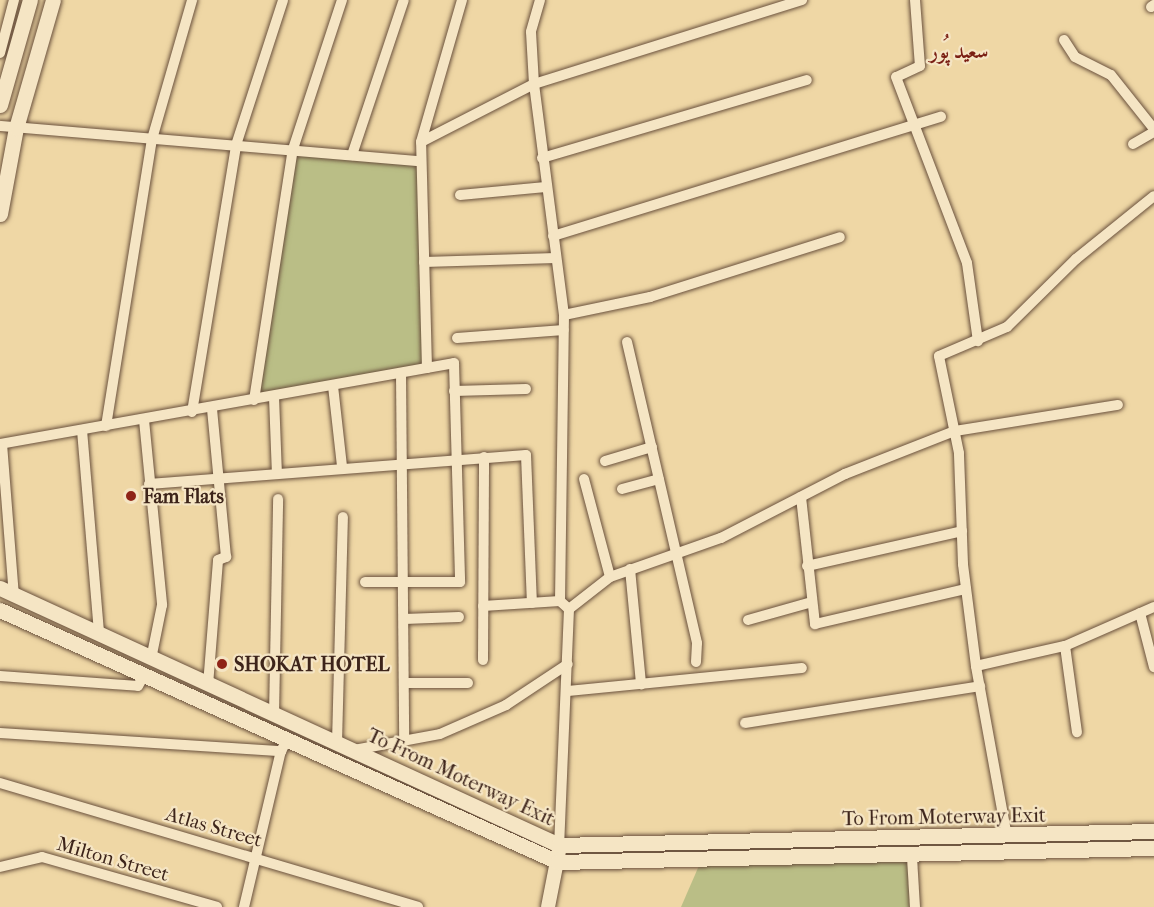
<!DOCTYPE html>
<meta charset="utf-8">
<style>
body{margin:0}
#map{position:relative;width:1154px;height:907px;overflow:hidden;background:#efd7a5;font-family:"IM FELL French Canon",Amiri,serif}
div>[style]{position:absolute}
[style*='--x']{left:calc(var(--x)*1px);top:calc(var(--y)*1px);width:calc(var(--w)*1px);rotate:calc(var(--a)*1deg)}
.green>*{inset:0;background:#babe86}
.roads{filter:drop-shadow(0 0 2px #6a513d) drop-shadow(0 0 2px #6a513d)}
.minor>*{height:10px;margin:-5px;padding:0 5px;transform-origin:5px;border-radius:5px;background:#f5e5c4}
.tertiary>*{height:14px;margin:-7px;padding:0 7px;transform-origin:7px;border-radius:7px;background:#f5e5c4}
.secondary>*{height:15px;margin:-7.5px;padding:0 7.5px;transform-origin:7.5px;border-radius:7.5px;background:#f5e5c4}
.dots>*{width:16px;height:16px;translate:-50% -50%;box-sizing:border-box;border:3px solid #f5e5c4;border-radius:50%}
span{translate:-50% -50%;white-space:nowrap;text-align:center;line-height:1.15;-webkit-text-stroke:4.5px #f5e5c4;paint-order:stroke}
.poi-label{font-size:20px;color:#3d241a;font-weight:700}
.left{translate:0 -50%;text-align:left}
.street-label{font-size:20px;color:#3d241a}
.neighbourhood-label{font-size:21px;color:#7a1f14;font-weight:700}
</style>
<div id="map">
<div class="green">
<div style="clip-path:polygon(288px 149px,421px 161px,427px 368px,254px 400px)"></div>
<div style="clip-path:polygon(912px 857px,915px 907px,681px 907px,701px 861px)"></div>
</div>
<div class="roads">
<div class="minor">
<div style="--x:540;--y:0;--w:33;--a:106"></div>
<div style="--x:531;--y:32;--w:52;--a:86.7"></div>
<div style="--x:534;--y:84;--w:233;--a:82.6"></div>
<div style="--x:564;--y:315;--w:286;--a:90.8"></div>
<div style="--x:560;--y:601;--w:12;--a:42"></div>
<div style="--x:569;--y:609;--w:236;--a:92.4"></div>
<div style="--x:915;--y:0;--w:66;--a:85.7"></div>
<div style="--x:920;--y:66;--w:26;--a:155"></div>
<div style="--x:896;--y:77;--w:199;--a:69.1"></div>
<div style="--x:967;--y:263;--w:79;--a:82"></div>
<div style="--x:1151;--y:7;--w:4;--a:-34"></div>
<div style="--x:1064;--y:40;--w:20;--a:57"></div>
<div style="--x:1075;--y:57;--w:40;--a:26.6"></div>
<div style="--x:1111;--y:75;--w:69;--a:51.5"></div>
<div style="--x:0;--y:53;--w:55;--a:-75.2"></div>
<div style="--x:0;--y:126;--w:422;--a:4.8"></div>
<div style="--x:421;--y:142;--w:127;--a:-27.2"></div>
<div style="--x:534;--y:84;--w:281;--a:-17.4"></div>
<div style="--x:1133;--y:144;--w:24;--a:-30"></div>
<div style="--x:352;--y:155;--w:163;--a:-71.5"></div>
<div style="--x:542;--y:158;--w:276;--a:-16.4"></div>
<div style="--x:460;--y:195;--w:86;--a:-5.3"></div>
<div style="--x:553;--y:236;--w:406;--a:-17.1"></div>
<div style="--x:424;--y:262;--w:132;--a:-1.7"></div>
<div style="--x:564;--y:315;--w:88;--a:-11.8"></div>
<div style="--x:650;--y:297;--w:199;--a:-17.5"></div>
<div style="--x:457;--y:338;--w:107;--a:-4.3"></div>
<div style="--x:627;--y:342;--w:309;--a:76.9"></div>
<div style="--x:697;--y:643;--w:19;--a:93"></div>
<div style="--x:427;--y:368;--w:226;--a:-91.5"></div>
<div style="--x:421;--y:142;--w:148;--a:-73.9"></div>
<div style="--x:401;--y:373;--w:368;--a:89.5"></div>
<div style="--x:333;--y:386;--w:81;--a:83.6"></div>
<div style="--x:454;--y:391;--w:72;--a:-1.6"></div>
<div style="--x:274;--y:397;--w:77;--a:87.8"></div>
<div style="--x:254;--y:400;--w:254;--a:-81.2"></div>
<div style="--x:293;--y:149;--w:157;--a:-71.8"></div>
<div style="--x:192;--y:412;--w:271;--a:-80.6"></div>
<div style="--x:236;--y:145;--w:152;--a:-72"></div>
<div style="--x:144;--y:420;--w:186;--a:84.4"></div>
<div style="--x:162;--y:605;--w:55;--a:101.5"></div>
<div style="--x:106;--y:426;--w:291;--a:-80.9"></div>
<div style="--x:152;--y:139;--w:145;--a:-73.9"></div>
<div style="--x:82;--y:430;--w:205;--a:85.2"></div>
<div style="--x:0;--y:444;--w:461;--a:-10.1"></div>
<div style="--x:454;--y:363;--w:219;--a:88.4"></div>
<div style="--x:460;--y:582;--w:95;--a:180"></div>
<div style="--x:2;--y:444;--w:151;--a:85.5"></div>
<div style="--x:605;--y:461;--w:49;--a:-16.6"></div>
<div style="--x:584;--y:479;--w:101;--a:75.1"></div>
<div style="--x:149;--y:484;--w:378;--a:-4.4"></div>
<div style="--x:526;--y:455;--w:148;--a:87.7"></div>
<div style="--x:622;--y:489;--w:38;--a:-15"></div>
<div style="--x:801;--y:497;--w:128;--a:83.7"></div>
<div style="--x:815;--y:624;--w:155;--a:-13.1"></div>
<div style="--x:807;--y:566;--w:159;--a:-12.7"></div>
<div style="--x:630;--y:569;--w:116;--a:84.5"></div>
<div style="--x:483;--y:606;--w:77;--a:-3.7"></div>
<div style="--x:569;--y:609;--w:52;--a:-38"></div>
<div style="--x:610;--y:577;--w:118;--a:-19.4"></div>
<div style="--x:721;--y:538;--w:140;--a:-27.3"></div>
<div style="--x:845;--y:474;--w:118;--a:-21.4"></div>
<div style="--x:955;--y:431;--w:165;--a:-9.1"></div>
<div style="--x:1140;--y:613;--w:56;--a:75.5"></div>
<div style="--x:404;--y:619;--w:55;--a:-2.1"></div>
<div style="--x:748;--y:620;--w:66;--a:-15.7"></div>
<div style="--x:1065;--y:646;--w:87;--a:82.1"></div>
<div style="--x:483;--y:660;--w:203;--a:-89.7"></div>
<div style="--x:976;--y:666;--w:91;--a:-12.7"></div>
<div style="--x:1065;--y:646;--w:97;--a:-23.7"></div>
<div style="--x:0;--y:676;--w:138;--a:4.1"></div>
<div style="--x:138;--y:686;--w:10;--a:-61"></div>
<div style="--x:404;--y:683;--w:64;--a:0"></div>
<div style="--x:208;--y:685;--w:125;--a:-85.4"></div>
<div style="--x:218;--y:560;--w:9;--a:-21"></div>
<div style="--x:226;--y:557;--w:150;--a:-95.4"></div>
<div style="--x:568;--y:691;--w:235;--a:-5.6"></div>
<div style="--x:274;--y:715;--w:216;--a:-88.9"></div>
<div style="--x:745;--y:723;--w:238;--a:-8.9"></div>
<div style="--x:0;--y:733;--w:282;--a:3.7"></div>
<div style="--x:281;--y:751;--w:10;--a:-61"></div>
<div style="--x:337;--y:743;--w:226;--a:-88.5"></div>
<div style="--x:354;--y:750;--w:87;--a:-10.5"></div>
<div style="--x:440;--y:734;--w:72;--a:-23.7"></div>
<div style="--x:506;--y:705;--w:74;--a:-33.5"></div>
<div style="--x:0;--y:783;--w:436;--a:16.5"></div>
<div style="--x:1007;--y:837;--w:174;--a:-100.3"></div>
<div style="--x:976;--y:666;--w:103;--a:-97.3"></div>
<div style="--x:963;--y:564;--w:111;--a:-92.1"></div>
<div style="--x:959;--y:453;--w:99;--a:-101.7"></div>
<div style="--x:939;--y:356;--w:74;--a:-23.1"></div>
<div style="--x:1007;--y:327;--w:97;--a:-44.6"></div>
<div style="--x:1076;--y:259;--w:100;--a:-38.9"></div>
<div style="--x:912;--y:857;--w:50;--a:86.6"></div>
<div style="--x:0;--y:867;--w:43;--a:-13.4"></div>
<div style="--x:42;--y:857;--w:182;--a:15.9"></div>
<div style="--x:244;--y:907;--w:160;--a:-76.7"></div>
</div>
<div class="tertiary">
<div style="--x:548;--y:907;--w:57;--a:-78.9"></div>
</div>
<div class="secondary">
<div style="--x:0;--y:105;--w:109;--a:-74.1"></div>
<div style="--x:0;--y:214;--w:87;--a:-79.5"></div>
<div style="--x:16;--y:128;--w:133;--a:-73.9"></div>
<div style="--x:0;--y:588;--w:615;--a:24.69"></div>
<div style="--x:559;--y:845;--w:595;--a:-1.35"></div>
<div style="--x:0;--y:610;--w:612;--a:24.3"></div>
<div style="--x:558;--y:862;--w:596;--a:-1.35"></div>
</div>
</div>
<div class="dots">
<div style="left:131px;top:496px;background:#8f2418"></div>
<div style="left:222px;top:664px;background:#8f2418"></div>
</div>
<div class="poi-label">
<span class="left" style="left:143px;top:496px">Fam Flats</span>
<span class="left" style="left:234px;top:664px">SHOKAT HOTEL</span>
</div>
<div class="street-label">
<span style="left:461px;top:777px;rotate:25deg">To From Moterway Exit</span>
<span style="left:944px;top:817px;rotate:-1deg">To From Moterway Exit</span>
<span style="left:214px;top:827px;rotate:16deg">Atlas Street</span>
<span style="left:113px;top:859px;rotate:16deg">Milton Street</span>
</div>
<div class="neighbourhood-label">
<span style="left:959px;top:51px">سعید پُور</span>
</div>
</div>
